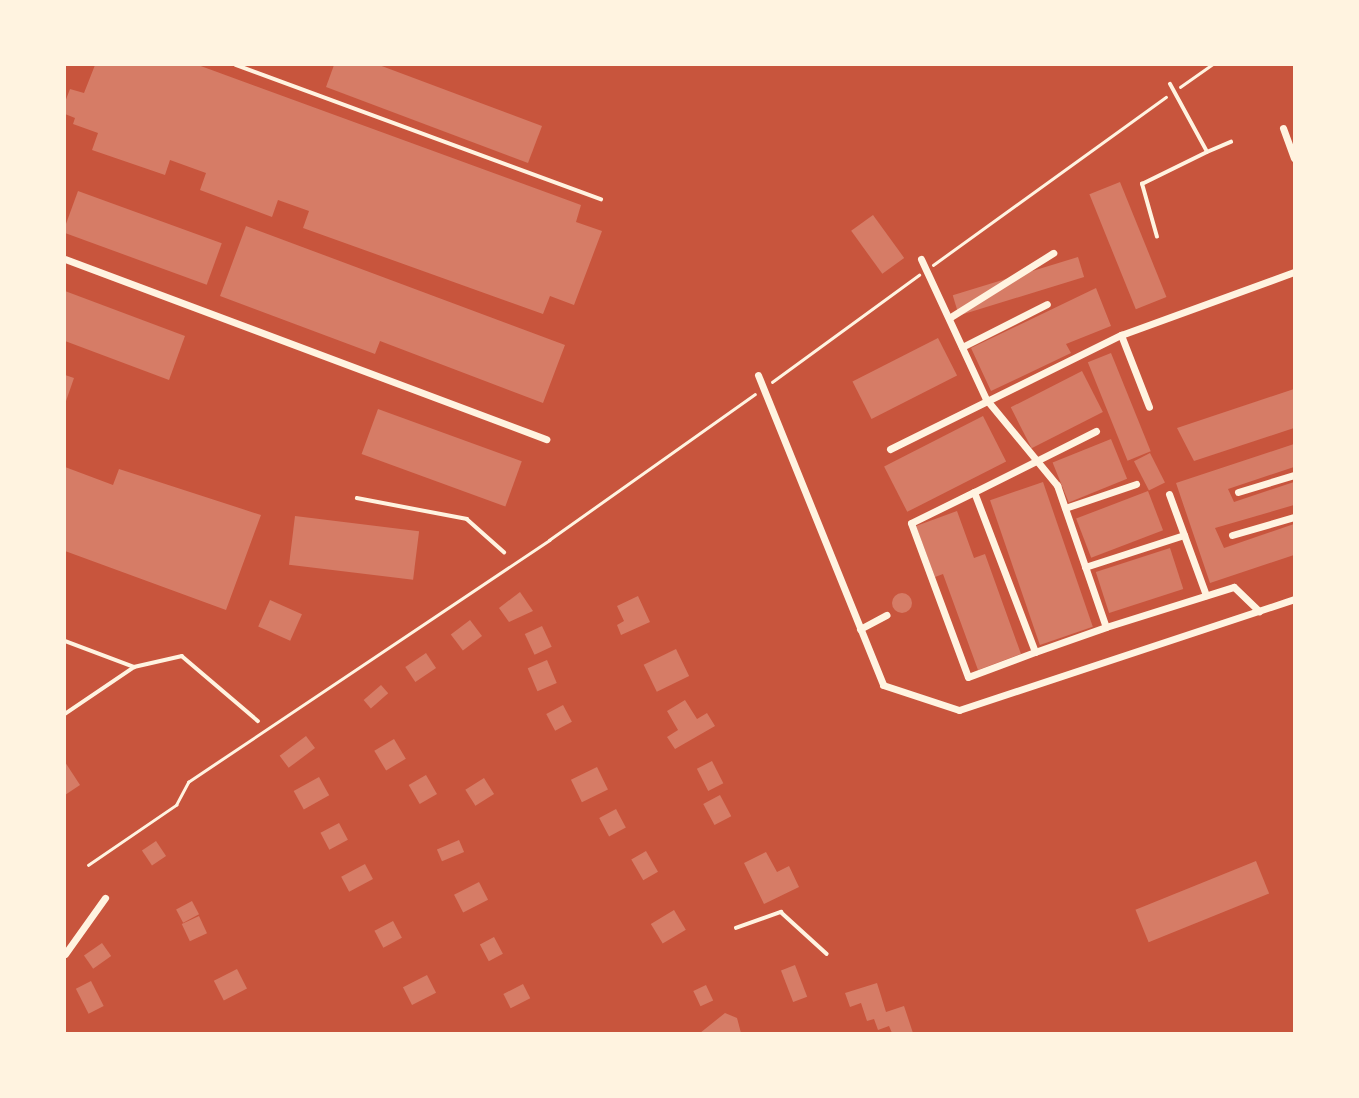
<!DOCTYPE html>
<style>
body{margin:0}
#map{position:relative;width:1359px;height:1098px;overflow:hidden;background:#c8553d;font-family:Commissioner,sans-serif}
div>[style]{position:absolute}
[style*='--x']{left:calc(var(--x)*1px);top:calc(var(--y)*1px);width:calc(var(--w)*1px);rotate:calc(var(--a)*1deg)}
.building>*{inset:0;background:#d67c66;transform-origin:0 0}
.round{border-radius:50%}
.path>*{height:2.5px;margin:-1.25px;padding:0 1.25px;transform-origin:1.25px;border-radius:1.25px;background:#fff3e0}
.service>*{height:3.5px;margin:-1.75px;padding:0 1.75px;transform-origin:1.75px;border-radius:1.75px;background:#fff3e0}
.minor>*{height:7px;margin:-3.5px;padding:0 3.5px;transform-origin:3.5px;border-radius:3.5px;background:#fff3e0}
span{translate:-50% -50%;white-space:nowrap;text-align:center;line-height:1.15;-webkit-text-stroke:5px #fff3e0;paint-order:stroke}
.frame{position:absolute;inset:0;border:66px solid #fff3e0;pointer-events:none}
</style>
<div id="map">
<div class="building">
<div style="clip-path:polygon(95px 65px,198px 65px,581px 205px,576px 222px,602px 231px,574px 305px,550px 296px,543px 314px,303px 228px,309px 211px,278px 200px,272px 217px,200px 190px,206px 173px,170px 160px,165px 175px,92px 150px,98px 133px,73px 124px,75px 118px,65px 114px,65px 102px,70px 89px,84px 93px)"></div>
<div style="clip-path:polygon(334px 65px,379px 65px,542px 126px,528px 163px,326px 87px)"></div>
<div style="left:1120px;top:182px;width:124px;height:33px;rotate:68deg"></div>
<div style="left:78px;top:191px;width:153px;height:44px;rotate:20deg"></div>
<div style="left:873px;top:215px;width:53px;height:27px;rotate:54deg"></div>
<div style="clip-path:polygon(246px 226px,565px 345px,543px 403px,380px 341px,375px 354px,220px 296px)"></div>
<div style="left:1078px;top:257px;width:21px;height:131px;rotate:73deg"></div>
<div style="clip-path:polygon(1096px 288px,1111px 326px,1066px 344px,1071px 353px,991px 391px,971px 348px)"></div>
<div style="clip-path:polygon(65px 291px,185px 336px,169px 380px,65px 341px)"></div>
<div style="left:938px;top:338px;width:42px;height:96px;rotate:63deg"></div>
<div style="left:1111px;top:353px;width:106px;height:25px;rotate:68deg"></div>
<div style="left:1082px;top:371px;width:46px;height:80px;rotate:63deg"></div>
<div style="clip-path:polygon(65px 375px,74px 378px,65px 404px)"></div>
<div style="clip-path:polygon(1294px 389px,1294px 428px,1194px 461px,1177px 428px)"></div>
<div style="left:378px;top:409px;width:153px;height:48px;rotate:20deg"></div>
<div style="left:983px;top:416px;width:51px;height:111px;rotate:63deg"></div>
<div style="left:1111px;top:439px;width:43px;height:63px;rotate:68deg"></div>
<div style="clip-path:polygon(1294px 444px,1294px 467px,1228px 489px,1234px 502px,1294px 482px,1294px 505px,1215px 528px,1224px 548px,1294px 524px,1294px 555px,1210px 583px,1176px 483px)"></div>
<div style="left:1150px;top:453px;width:33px;height:18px;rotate:63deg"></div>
<div style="clip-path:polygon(65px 467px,113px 485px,119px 469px,261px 515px,226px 610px,65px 551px)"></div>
<div style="left:1043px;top:482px;width:153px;height:56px;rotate:71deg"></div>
<div style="left:1148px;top:491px;width:42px;height:77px;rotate:69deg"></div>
<div style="clip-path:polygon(957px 511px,974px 558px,985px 554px,1021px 654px,978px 670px,943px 574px,935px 577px,916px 526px)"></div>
<div style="left:295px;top:516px;width:125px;height:49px;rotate:7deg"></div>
<div style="left:1170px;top:548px;width:43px;height:78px;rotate:72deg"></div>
<div style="clip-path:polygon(520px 592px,533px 611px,509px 622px,499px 608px)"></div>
<div class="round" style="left:892px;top:593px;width:20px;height:20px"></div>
<div style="clip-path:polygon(638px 596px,650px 622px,621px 635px,617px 625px,624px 621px,617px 606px)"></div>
<div style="left:270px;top:600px;width:35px;height:29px;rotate:24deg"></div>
<div style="left:470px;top:620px;width:20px;height:24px;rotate:53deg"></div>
<div style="left:542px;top:626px;width:23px;height:19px;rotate:65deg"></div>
<div style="left:676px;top:649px;width:30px;height:36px;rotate:64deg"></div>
<div style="left:426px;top:653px;width:18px;height:25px;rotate:56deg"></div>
<div style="left:547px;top:660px;width:25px;height:21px;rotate:67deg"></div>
<div style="left:381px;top:685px;width:11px;height:23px;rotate:49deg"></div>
<div style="clip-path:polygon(685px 700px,697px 719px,707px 713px,715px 726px,675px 749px,667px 737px,678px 730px,667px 711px)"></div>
<div style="left:563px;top:705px;width:19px;height:19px;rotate:62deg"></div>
<div style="left:306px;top:736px;width:15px;height:33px;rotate:53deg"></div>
<div style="left:394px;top:739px;width:23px;height:23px;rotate:59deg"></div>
<div style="left:712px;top:761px;width:25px;height:17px;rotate:63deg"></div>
<div style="clip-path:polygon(65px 762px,80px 785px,65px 795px)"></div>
<div style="left:597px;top:767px;width:25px;height:29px;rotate:64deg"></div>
<div style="left:426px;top:775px;width:22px;height:20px;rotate:60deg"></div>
<div style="left:319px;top:777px;width:21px;height:29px;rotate:61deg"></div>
<div style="left:484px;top:778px;width:19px;height:22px;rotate:58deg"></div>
<div style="left:720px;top:795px;width:24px;height:19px;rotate:62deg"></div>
<div style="left:616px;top:809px;width:21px;height:19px;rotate:62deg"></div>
<div style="left:339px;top:823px;width:19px;height:21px;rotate:62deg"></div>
<div style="left:459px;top:840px;width:13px;height:24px;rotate:67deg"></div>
<div style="left:156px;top:841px;width:18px;height:17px;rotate:56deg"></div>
<div style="left:646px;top:851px;width:24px;height:17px;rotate:60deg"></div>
<div style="clip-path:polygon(766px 852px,777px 872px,789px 866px,799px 887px,764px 904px,744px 863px)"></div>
<div style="left:1256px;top:861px;width:35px;height:130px;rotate:68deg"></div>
<div style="left:365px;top:864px;width:17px;height:27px;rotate:62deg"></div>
<div style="left:479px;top:882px;width:20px;height:28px;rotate:63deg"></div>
<div style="left:192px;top:901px;width:15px;height:18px;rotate:62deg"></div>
<div style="left:674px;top:910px;width:23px;height:27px;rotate:59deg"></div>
<div style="left:199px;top:916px;width:19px;height:19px;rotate:65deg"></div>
<div style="left:393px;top:921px;width:19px;height:21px;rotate:62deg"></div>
<div style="left:494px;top:937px;width:19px;height:16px;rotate:62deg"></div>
<div style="left:102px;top:943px;width:16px;height:22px;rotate:55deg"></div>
<div style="left:795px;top:965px;width:34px;height:15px;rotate:69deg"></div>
<div style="left:237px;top:969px;width:22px;height:26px;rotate:63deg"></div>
<div style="left:427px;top:975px;width:20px;height:27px;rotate:63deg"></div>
<div style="left:91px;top:981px;width:28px;height:17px;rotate:63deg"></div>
<div style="clip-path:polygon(877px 983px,886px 1012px,904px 1006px,913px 1033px,892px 1033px,889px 1026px,878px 1030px,874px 1019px,867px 1021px,861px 1003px,850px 1007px,845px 993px)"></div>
<div style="left:523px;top:984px;width:16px;height:22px;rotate:63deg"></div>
<div style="left:706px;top:985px;width:17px;height:14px;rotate:65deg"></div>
<div style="clip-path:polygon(725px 1013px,737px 1018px,741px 1033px,700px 1033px)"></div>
</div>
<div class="path">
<div style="--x:1180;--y:87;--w:39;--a:-35"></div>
<div style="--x:933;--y:265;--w:287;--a:-35.8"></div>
<div style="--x:772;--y:382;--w:182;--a:-36.1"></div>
<div style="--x:88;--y:865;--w:107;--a:-34.3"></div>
<div style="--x:176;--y:805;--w:26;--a:-62"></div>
<div style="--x:188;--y:782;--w:435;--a:-33.8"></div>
<div style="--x:549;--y:540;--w:252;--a:-35.3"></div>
</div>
<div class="service">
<div style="--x:236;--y:65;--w:389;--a:20.2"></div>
<div style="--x:1207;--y:152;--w:26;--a:-23"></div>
<div style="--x:1157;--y:237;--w:55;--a:-105.8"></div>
<div style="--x:1142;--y:184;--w:72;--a:-26.2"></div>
<div style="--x:1207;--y:152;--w:77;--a:-118.6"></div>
<div style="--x:357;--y:498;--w:112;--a:10.8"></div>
<div style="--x:467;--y:519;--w:50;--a:41.7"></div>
<div style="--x:65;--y:641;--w:74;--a:20.6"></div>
<div style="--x:134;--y:667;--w:49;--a:-12.9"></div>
<div style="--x:182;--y:656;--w:100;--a:40.5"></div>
<div style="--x:65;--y:714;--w:82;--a:-34.1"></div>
<div style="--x:736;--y:928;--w:48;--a:-19.6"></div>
<div style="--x:781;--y:912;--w:62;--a:42.4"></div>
</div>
<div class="minor">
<div style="--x:1283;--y:128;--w:32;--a:70"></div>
<div style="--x:65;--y:259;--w:514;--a:20.52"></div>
<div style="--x:921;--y:259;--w:154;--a:65.1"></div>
<div style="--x:986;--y:399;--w:112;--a:50.5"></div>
<div style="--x:1057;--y:485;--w:150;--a:71"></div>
<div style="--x:1106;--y:627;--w:134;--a:-17.4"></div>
<div style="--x:1234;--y:587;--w:35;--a:44"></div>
<div style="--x:949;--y:318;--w:123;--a:-32"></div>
<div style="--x:1121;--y:335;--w:77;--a:68.7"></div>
<div style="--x:962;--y:347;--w:95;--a:-26.8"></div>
<div style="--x:758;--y:375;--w:334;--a:68"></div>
<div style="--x:883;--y:685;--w:80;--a:18.2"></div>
<div style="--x:959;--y:710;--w:353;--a:-18.3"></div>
<div style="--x:1096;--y:431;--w:136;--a:153.4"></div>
<div style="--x:974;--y:492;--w:171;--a:69.1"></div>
<div style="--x:1035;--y:652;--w:75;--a:-19.4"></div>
<div style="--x:890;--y:449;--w:258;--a:-26.3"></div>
<div style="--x:1121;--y:335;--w:184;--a:-20"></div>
<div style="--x:974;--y:492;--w:70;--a:153.8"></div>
<div style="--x:911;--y:523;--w:164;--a:69.7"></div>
<div style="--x:968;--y:677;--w:72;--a:-20.5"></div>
<div style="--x:1238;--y:492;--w:59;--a:-16.9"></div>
<div style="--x:1169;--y:494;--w:44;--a:69.9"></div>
<div style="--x:1065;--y:508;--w:75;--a:-18.7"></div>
<div style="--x:1232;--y:535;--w:65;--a:-16.2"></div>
<div style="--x:1085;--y:567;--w:104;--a:-17.9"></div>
<div style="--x:1184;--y:535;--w:64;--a:69.9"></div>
<div style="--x:860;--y:629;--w:30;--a:-28"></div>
<div style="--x:65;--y:954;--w:69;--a:-54.5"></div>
</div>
<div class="frame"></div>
</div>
